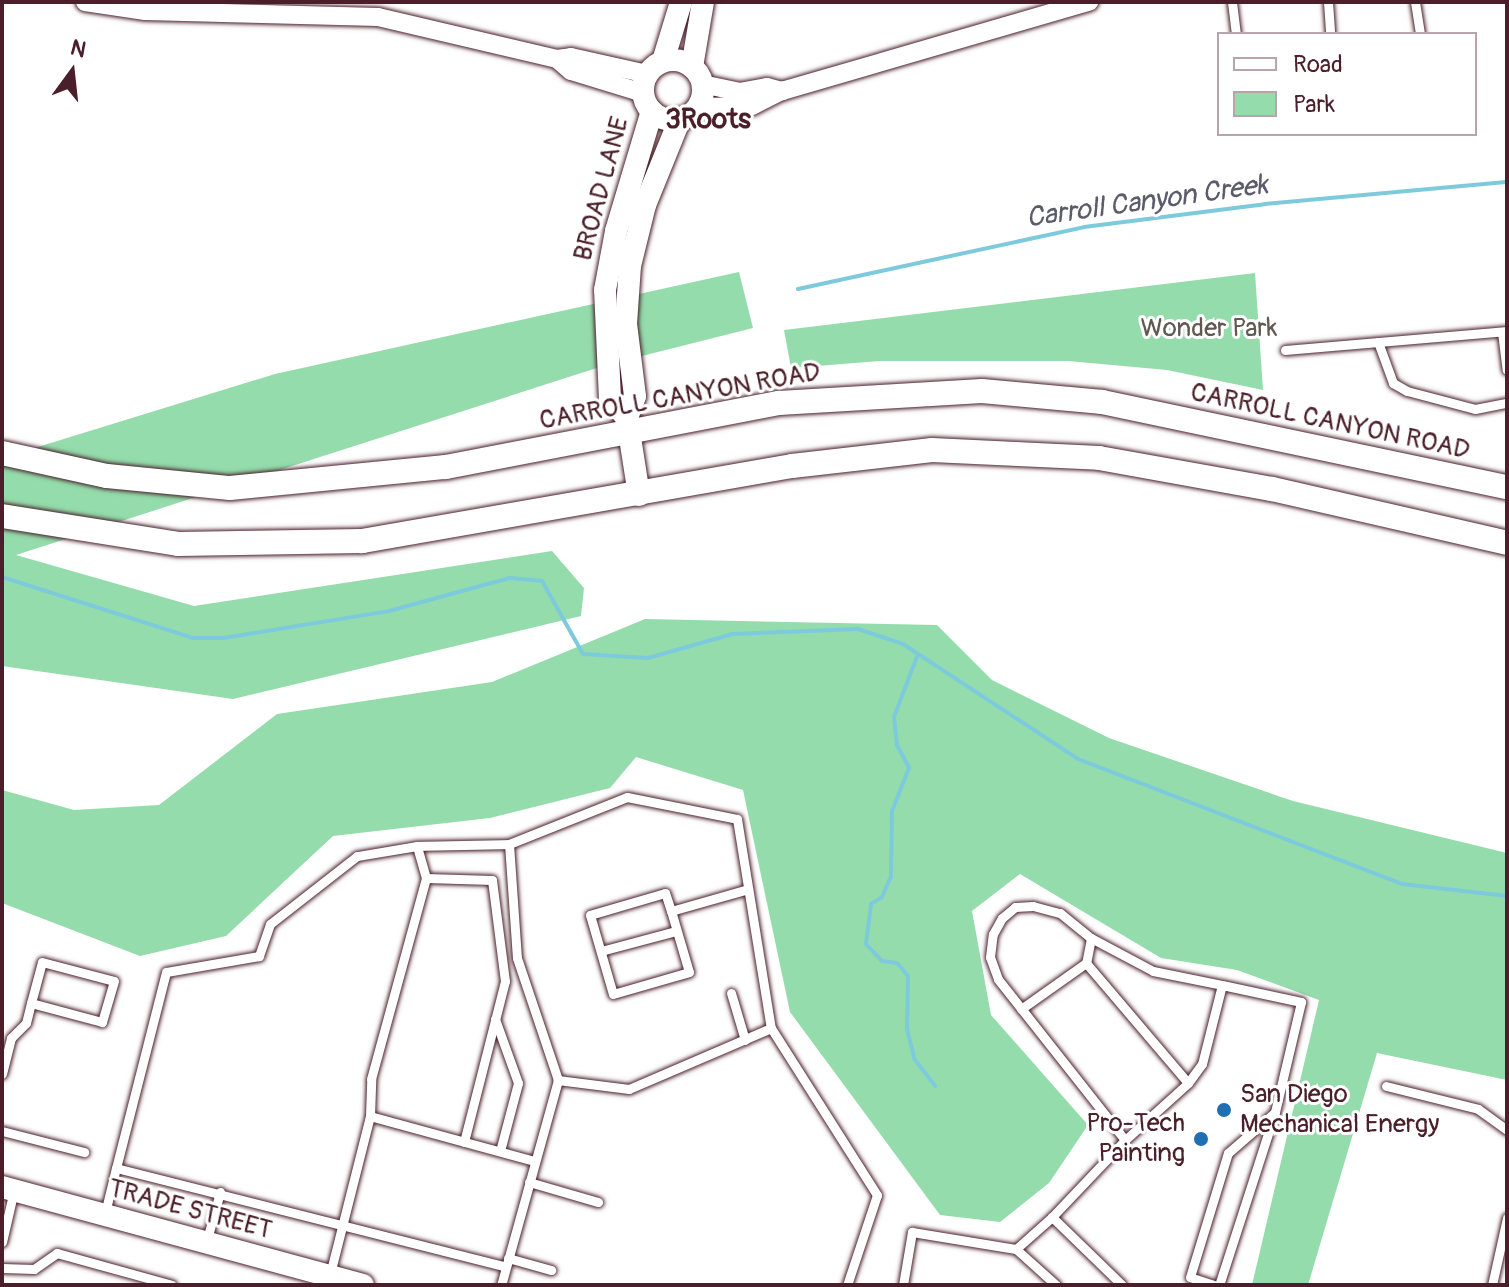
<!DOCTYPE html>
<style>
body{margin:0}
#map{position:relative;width:1509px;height:1287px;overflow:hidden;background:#fff;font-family:Pangolin,sans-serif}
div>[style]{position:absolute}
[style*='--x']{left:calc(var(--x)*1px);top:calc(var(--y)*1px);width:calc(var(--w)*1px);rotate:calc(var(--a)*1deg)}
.green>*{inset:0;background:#94dcab}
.stream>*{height:4px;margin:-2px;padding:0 2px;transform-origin:2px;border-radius:2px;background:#7ecadd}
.roads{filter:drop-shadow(0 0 2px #4a1f2b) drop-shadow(0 0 2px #4a1f2b)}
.service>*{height:9px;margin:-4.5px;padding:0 4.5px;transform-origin:4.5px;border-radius:4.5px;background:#fff}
.minor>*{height:18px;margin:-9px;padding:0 9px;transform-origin:9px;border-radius:9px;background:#fff}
.tertiary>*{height:22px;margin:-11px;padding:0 11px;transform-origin:11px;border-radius:11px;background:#fff}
.tertiary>.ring{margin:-11px;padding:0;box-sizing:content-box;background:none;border:22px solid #fff;border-radius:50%}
.secondary>*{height:24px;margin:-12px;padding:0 12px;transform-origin:12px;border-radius:12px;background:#fff}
.dots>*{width:22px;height:22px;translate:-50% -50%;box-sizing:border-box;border:4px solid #fff;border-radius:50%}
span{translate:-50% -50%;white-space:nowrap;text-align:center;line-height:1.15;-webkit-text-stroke:6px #fff;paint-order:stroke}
.street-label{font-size:26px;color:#4a1f2b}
.park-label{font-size:26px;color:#605851}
.poi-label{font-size:26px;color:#4a1f2b}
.left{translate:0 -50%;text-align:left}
.right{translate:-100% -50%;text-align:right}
.neighbourhood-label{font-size:28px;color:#4a1f2b;font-weight:700}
.water-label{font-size:28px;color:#5c5b69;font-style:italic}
.frame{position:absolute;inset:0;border:4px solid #4a1f2b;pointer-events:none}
.legend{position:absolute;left:1217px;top:32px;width:260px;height:104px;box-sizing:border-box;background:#fff;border:2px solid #b7a5aa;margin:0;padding:10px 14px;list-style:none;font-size:24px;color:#4a1f2b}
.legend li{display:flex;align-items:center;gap:16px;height:40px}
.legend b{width:40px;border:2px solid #b7a5aa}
.north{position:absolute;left:32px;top:32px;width:80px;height:80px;-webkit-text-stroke:6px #fff;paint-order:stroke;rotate:15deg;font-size:22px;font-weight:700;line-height:32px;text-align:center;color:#4a1f2b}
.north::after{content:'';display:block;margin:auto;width:28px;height:36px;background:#4a1f2b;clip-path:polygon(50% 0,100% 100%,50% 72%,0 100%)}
</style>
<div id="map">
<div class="green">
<div style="clip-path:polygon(739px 272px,753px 328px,606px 365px,16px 555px,194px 606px,552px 551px,584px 588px,581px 616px,233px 699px,2px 666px,2px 458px,275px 374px)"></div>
<div style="clip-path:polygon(1255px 273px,1263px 390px,1167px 370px,1068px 361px,880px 361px,791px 368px,784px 330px)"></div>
<div style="clip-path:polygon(645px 619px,937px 625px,992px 680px,1109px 738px,1293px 801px,1507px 853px,1507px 1080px,1377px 1053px,1308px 1285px,1252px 1285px,1319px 1000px,1237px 970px,1161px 958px,1020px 874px,972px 911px,991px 1015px,1088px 1125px,1049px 1183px,1000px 1222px,940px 1215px,790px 1012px,743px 790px,636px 757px,610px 788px,490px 818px,333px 836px,226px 936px,140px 956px,2px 903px,2px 790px,74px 810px,159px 805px,277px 714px,492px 682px)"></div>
</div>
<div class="stream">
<div style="--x:798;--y:289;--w:293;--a:-12.2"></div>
<div style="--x:1084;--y:227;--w:182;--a:-7.2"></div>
<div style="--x:1265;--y:204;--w:242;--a:-5.2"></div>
<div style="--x:2;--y:577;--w:201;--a:17.7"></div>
<div style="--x:193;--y:638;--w:30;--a:0"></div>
<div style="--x:223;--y:638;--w:168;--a:-9.2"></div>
<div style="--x:389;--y:611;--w:125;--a:-15.3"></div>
<div style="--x:510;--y:578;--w:32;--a:5"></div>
<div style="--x:542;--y:581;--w:84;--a:60.7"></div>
<div style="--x:583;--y:654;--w:65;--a:3.5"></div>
<div style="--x:648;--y:658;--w:88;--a:-15.8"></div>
<div style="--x:733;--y:634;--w:125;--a:-2.3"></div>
<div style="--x:858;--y:629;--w:47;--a:18.4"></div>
<div style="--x:903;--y:644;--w:209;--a:33.3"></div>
<div style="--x:1078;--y:759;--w:347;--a:21.1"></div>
<div style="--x:1402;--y:884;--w:106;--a:6.5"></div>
<div style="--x:918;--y:654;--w:67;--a:110.9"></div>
<div style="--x:894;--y:717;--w:28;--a:84"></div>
<div style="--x:897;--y:745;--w:26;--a:62"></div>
<div style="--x:909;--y:768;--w:46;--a:111.6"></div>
<div style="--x:892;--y:811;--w:65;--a:90.9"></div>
<div style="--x:891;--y:876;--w:23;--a:113"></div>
<div style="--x:882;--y:897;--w:13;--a:148"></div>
<div style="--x:871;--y:904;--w:40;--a:97.1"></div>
<div style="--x:866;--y:944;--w:23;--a:47"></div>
<div style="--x:882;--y:961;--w:15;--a:8"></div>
<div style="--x:897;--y:963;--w:17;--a:50"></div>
<div style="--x:908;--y:976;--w:53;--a:91.1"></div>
<div style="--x:907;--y:1029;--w:32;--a:76"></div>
<div style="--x:915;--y:1060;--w:33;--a:52"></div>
</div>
<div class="roads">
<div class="service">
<div style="--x:1232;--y:2;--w:32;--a:83"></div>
<div style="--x:1328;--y:2;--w:32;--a:86"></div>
<div style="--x:1415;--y:2;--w:32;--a:81"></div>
<div style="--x:1502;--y:332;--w:38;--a:83"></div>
<div style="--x:1378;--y:342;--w:44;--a:69.9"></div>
<div style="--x:1393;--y:383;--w:16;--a:30"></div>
<div style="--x:1407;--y:391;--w:70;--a:14.8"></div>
<div style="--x:1475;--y:409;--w:33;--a:-11"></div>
<div style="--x:1285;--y:350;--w:223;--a:-4.9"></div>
<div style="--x:509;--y:844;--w:127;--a:-21.7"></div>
<div style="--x:627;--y:797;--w:112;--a:11.3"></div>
<div style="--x:737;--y:819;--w:212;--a:80.8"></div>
<div style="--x:771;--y:1028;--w:155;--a:156.8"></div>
<div style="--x:629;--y:1089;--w:72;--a:-172.8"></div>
<div style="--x:417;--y:846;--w:61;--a:170.5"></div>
<div style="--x:357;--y:856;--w:110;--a:142"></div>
<div style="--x:270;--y:924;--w:34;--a:109"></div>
<div style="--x:259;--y:956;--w:94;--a:170.2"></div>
<div style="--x:166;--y:972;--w:202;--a:104.3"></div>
<div style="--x:116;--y:1168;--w:402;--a:14.2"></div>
<div style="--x:426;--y:878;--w:66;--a:1.7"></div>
<div style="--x:492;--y:880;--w:102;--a:82.7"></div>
<div style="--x:505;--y:981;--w:166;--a:104.3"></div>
<div style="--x:671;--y:911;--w:19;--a:-108"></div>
<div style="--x:665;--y:893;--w:78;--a:163.7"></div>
<div style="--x:590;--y:915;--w:82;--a:73.8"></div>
<div style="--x:613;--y:994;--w:79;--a:-16.1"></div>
<div style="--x:689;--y:972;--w:64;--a:-106.4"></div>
<div style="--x:671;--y:911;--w:80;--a:-15.9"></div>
<div style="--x:1091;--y:938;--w:70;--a:28"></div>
<div style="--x:1153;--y:971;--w:70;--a:11.5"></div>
<div style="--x:601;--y:951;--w:78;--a:-14.9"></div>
<div style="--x:731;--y:993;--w:49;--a:73.4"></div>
<div style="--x:1021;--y:1009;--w:80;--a:-35.3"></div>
<div style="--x:495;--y:1019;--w:68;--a:70.2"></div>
<div style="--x:518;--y:1083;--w:70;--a:104.8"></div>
<div style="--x:771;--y:1028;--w:198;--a:57.6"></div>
<div style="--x:877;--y:1195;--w:95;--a:108.4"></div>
<div style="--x:2;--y:1074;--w:37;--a:-76"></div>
<div style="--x:11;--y:1038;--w:21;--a:-45"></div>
<div style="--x:26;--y:1023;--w:21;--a:-76"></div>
<div style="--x:31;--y:1003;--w:42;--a:-75"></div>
<div style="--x:42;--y:962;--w:74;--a:14.8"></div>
<div style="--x:114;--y:981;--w:43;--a:106.3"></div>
<div style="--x:102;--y:1022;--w:73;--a:-165"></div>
<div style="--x:1386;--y:1086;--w:95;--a:14"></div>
<div style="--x:1478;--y:1109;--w:36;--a:36"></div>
<div style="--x:370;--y:1116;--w:171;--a:15.3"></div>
<div style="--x:2;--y:1131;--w:85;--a:14.4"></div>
<div style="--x:1125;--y:1140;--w:205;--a:-128.3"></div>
<div style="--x:998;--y:979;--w:23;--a:-110"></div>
<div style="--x:990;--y:957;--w:23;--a:-83"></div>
<div style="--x:993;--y:934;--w:18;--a:-61"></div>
<div style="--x:1002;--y:918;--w:17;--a:-40"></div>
<div style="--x:1015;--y:907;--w:18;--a:-3"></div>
<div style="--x:1033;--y:906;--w:28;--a:15"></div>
<div style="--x:1060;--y:913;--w:40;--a:39"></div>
<div style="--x:1091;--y:938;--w:25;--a:101"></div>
<div style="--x:1086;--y:963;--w:157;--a:49.6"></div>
<div style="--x:529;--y:1182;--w:72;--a:16.2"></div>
<div style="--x:105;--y:1213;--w:46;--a:-76.3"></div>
<div style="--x:2;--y:1242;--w:53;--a:-77"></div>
<div style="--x:206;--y:1243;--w:53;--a:-74.6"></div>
<div style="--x:1016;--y:1249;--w:48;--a:-41.6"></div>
<div style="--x:508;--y:1258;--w:45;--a:15.6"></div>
<div style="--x:2;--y:1268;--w:32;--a:2"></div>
<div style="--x:34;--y:1269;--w:28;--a:-35"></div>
<div style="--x:57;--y:1253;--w:119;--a:15.5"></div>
<div style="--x:330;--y:1274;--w:163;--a:-75.8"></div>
<div style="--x:370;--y:1116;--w:37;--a:-88"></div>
<div style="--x:371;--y:1079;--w:208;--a:-74.7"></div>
<div style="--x:426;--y:878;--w:33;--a:-106"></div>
<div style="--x:417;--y:846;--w:92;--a:-1.2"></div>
<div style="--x:509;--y:844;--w:114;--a:86"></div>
<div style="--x:517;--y:958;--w:129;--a:71.4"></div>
<div style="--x:558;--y:1080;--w:213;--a:105.5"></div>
<div style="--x:903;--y:1285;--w:54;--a:-80.4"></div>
<div style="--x:912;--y:1232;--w:105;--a:9.3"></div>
<div style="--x:1016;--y:1249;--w:54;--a:42"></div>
<div style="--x:1122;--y:1285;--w:98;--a:-135.8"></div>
<div style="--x:1052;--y:1217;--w:106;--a:-46.5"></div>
<div style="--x:1125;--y:1140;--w:85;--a:-42.1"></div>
<div style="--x:1188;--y:1083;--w:24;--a:-54"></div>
<div style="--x:1202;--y:1064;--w:81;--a:-75.8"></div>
<div style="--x:1222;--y:985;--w:81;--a:12.1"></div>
<div style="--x:1301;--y:1002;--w:113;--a:103.3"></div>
<div style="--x:1275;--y:1112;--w:182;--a:107.9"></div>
<div style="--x:1214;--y:1285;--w:25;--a:-162"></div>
<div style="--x:1190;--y:1277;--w:130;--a:-73"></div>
<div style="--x:1228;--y:1153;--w:60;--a:-40.9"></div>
<div style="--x:1492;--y:1285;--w:69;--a:-77.4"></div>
</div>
<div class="minor">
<div style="--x:85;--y:2;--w:61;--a:8.5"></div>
<div style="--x:145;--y:11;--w:233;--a:1.5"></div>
<div style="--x:378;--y:17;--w:184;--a:13.2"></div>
<div style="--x:557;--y:59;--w:14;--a:-8"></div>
<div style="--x:571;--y:57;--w:78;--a:12.6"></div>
<div style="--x:557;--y:59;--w:18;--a:41"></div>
<div style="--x:571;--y:71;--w:75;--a:17"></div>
<div style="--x:702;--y:84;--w:38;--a:12"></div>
<div style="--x:739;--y:92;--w:28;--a:-10"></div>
<div style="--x:767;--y:87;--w:16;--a:15"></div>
<div style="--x:697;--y:107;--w:55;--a:-1"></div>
<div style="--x:752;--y:106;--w:34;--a:-27"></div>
<div style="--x:782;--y:91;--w:320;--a:-16.2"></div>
</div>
<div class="tertiary">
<div class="ring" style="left:643px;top:60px;width:38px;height:38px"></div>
<div style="--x:663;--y:61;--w:62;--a:-73"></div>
<div style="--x:692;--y:67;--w:66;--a:-80.4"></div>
<div style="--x:627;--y:418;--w:23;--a:-70"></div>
<div style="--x:635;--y:396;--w:73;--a:-97.1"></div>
<div style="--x:626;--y:324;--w:58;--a:-86.1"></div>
<div style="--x:630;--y:266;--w:63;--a:-76.2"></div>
<div style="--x:645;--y:205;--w:93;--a:-67.9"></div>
<div style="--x:639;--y:495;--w:78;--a:-98.9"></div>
<div style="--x:627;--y:418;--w:25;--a:-132"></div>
<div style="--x:610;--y:399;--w:109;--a:-92.6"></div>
<div style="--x:605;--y:290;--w:60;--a:-79.4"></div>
<div style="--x:616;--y:231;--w:125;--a:-73.3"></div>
<div style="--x:2;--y:1187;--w:374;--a:15.2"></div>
</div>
<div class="secondary">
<div style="--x:2;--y:453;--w:107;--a:12.4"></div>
<div style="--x:107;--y:476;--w:124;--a:5.6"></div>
<div style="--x:230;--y:488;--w:217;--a:-5.6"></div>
<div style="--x:446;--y:467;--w:339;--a:-10.9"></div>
<div style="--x:779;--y:403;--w:203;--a:-3.4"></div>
<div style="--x:982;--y:391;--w:121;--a:5.2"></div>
<div style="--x:1102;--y:402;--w:414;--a:11.9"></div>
<div style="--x:2;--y:516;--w:178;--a:9"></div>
<div style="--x:178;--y:544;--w:184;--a:-0.9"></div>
<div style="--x:362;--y:541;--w:436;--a:-9.9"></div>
<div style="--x:792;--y:466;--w:141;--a:-6.5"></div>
<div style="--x:932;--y:450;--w:167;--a:2.7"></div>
<div style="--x:1099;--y:458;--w:176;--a:10.2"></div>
<div style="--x:1272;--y:489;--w:241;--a:12.9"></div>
</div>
</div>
<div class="dots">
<div style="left:1224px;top:1110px;background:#1f6fb2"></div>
<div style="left:1201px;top:1139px;background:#1f6fb2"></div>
</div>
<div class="street-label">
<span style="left:602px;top:189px;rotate:-75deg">BROAD LANE</span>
<span style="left:680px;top:397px;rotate:-10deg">CARROLL CANYON ROAD</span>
<span style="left:1330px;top:422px;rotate:12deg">CARROLL CANYON ROAD</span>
<span style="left:190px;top:1210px;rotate:15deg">TRADE STREET</span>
</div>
<div class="park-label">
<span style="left:1209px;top:329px">Wonder Park</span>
</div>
<div class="poi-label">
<span class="left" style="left:1240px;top:1110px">San Diego<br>Mechanical Energy</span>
<span class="right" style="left:1185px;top:1139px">Pro-Tech<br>Painting</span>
</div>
<div class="neighbourhood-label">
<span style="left:708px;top:120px">3Roots</span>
</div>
<div class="water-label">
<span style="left:1147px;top:202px;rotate:-8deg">Carroll Canyon Creek</span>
</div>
<div class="frame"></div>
<ul class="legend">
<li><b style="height:10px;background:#fff"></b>Road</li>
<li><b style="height:22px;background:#94dcab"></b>Park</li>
</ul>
<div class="north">N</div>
</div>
